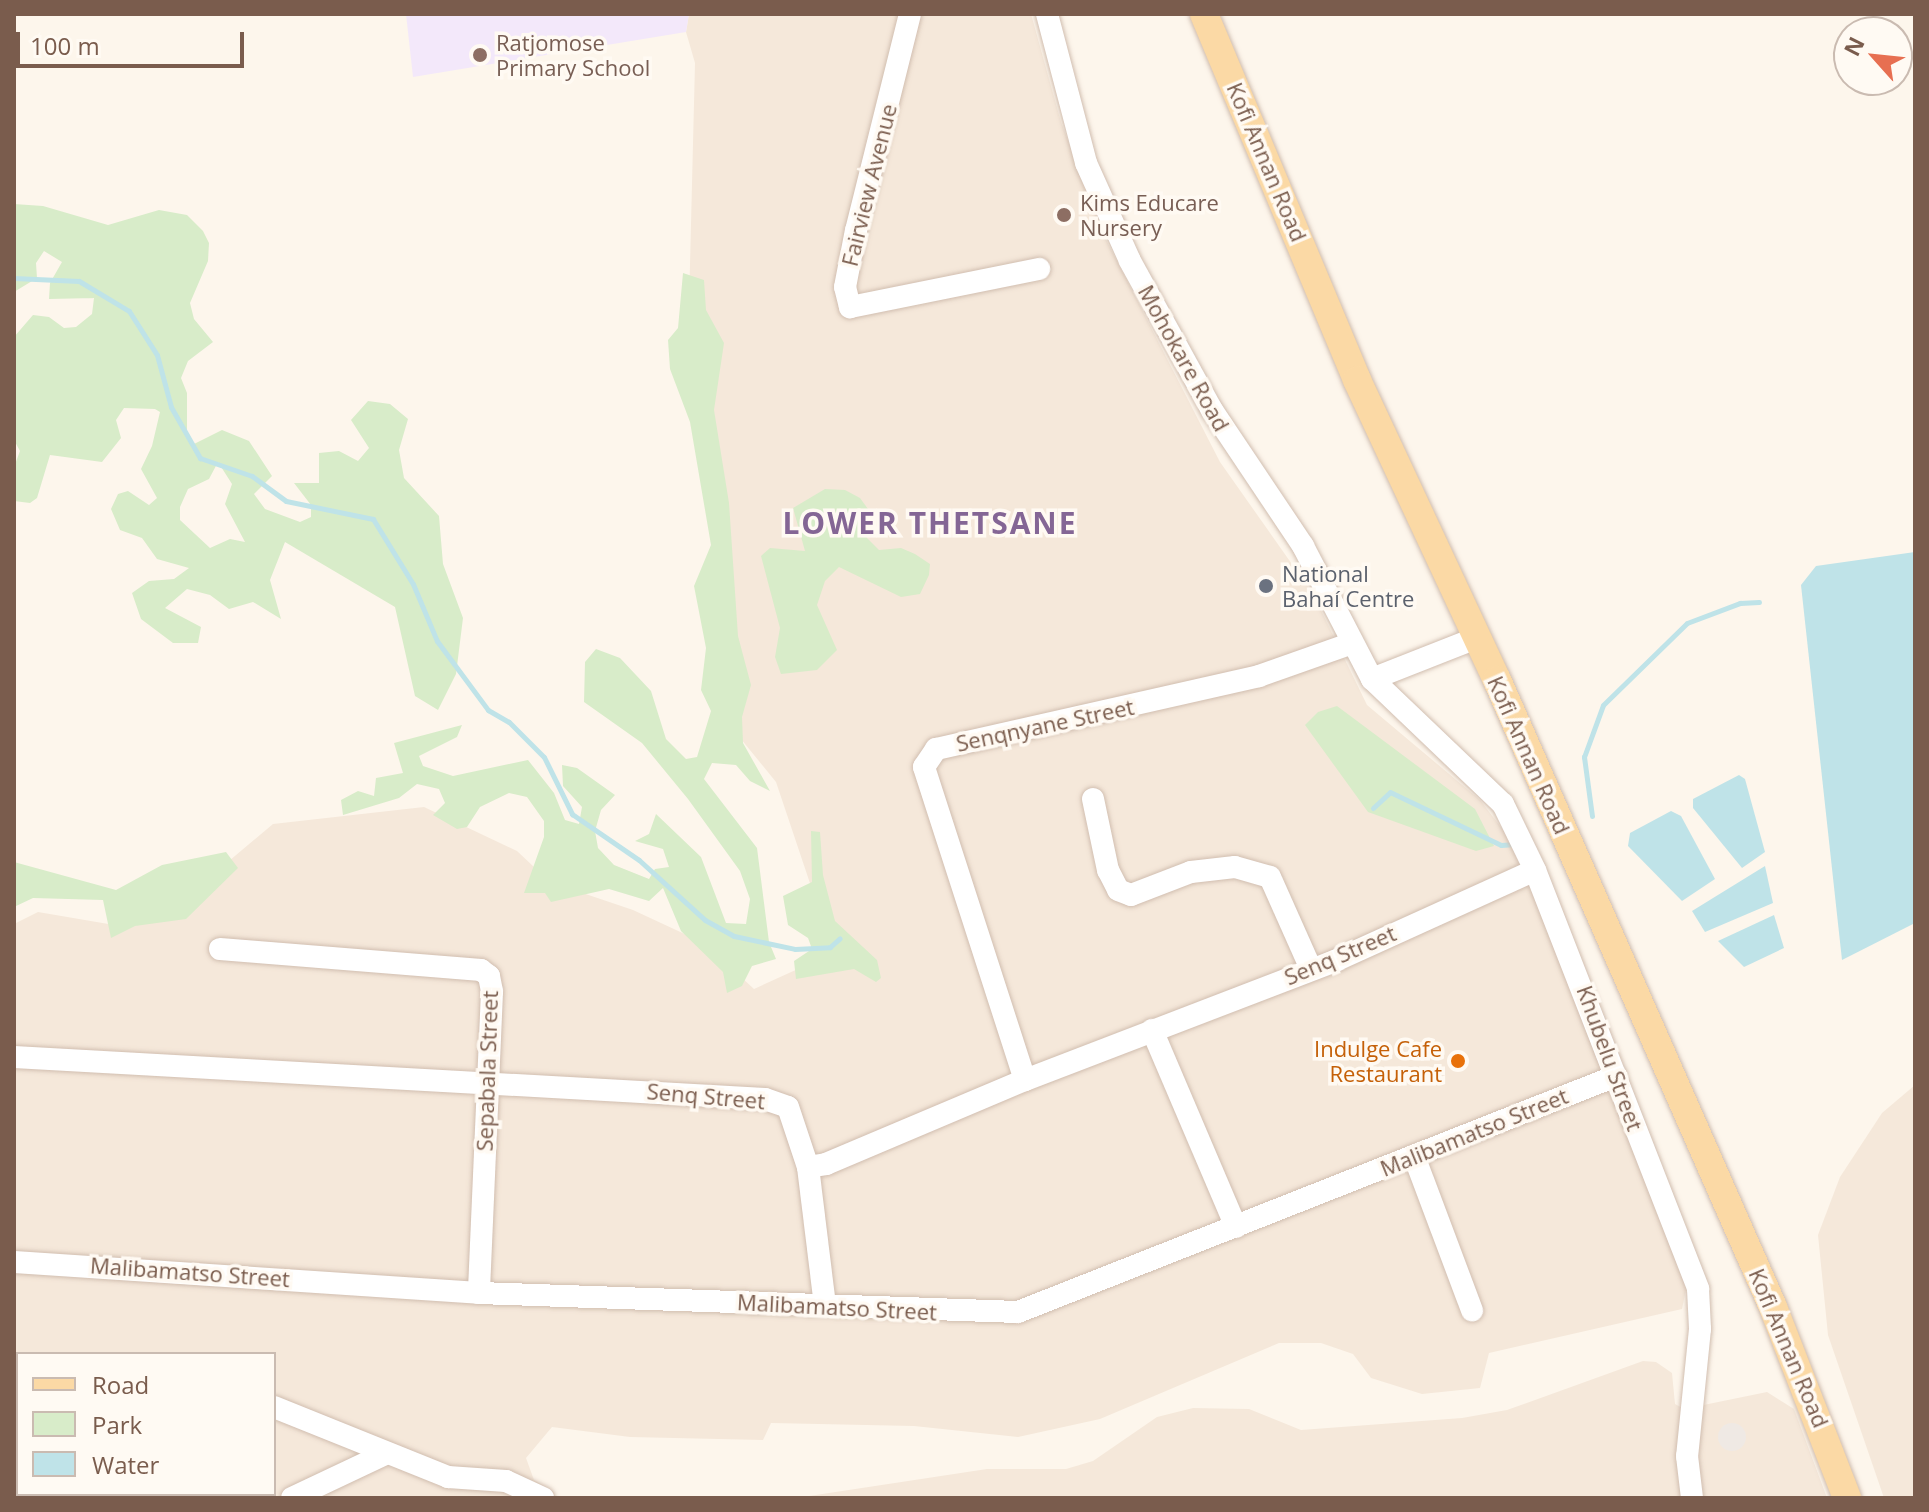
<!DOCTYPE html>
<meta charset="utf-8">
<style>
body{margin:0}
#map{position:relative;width:1929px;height:1512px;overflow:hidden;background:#fdf6ec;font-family:"Open Sans",sans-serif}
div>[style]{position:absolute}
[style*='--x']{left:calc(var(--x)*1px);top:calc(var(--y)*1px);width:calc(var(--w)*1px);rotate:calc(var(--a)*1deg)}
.residential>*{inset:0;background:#f5e8da}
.industrial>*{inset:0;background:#efe9e4}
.round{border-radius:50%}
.education>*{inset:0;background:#f3e8fa}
.green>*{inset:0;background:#d8ecc9}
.water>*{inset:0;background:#bfe3e8}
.stream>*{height:5px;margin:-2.5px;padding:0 2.5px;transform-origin:2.5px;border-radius:2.5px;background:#bfe3e8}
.roads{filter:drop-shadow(0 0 2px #d1beb0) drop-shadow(0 0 2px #d1beb0)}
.minor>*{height:22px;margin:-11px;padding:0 11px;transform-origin:11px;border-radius:11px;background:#fff}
.major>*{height:28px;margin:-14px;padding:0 14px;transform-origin:14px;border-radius:14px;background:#fbd9a5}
.dots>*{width:22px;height:22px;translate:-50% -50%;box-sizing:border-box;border:4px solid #fffaf3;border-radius:50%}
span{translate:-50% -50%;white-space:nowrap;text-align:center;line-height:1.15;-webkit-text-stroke:7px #fffaf3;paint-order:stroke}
.education-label{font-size:22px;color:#785e54}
.left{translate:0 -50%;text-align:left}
.street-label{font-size:22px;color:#7a5c4d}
.worship-label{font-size:22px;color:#5b616d}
.food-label{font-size:22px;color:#c56008}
.right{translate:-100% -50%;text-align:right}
.district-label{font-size:30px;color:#846695;font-weight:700;letter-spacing:2px}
.frame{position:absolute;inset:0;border:16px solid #7a5c4d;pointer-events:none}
.legend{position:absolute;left:16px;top:1352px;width:260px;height:144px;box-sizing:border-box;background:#fffaf3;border:2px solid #cabbb1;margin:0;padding:10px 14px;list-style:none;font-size:24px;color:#7a5c4d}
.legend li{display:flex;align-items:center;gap:16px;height:40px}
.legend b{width:40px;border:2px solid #cabbb1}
.north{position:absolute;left:1833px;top:16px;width:80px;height:80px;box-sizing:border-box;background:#fffaf3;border:2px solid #cabbb1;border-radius:50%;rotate:297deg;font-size:22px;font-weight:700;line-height:32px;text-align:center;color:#7a5c4d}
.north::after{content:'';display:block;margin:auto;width:28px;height:36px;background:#e76f51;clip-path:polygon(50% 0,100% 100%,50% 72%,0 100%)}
.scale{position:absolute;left:16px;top:32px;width:228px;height:36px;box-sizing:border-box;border:4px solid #7a5c4d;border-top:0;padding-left:10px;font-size:24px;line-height:28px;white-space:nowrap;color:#7a5c4d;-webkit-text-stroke:6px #fffaf3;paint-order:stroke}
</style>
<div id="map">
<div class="residential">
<div style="clip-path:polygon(evenodd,689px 14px,1031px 14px,1061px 122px,1103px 234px,1220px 462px,1313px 594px,1367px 705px,1480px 800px,1513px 843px,1687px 1284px,1682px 1309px,1489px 1353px,1480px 1388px,1422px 1394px,1371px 1378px,1353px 1354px,1321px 1343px,1279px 1343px,1100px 1419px,1018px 1437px,914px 1426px,771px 1423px,763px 1440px,630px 1437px,552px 1427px,526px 1458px,534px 1480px,554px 1492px,555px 1498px,14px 1498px,14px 924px,38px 912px,120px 926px,217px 871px,273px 824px,424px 807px,517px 851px,550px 882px,633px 910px,704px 943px,754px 989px,822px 958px,821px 916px,776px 782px,732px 728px,689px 305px,695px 63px,686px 32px,689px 14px,18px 1354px,274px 1354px,274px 1494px,18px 1494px,18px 1354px)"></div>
<div style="clip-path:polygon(1915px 1085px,1915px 1498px,1884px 1498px,1828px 1335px,1818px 1235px,1840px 1177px,1882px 1113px)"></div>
<div style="clip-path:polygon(1643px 1361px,1656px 1362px,1672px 1373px,1675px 1404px,1684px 1409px,1767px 1392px,1794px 1409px,1827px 1498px,796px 1498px,987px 1469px,1066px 1469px,1093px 1461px,1157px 1417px,1193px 1408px,1249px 1409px,1301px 1430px,1462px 1418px,1507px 1410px)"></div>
</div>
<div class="industrial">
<div class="round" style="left:1718px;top:1423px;width:28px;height:28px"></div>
</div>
<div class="education">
<div style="clip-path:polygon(406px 14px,689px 14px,686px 32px,413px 77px)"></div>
</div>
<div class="green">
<div style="clip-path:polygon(evenodd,14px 204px,43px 206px,108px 225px,159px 210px,187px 215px,203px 231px,209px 243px,208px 261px,190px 303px,194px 319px,213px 342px,188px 361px,181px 378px,187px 393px,187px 431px,192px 445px,222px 430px,249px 441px,272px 476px,254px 494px,265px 509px,300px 522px,311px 517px,311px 505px,294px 483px,319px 483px,319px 453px,339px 451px,358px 461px,369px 448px,351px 420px,368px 401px,390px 404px,408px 419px,399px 450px,404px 478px,439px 516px,443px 564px,463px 618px,456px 674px,438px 710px,415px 696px,395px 607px,285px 542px,270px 580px,281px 619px,253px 602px,229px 609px,210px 595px,187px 589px,165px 608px,201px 627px,198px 643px,173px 643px,141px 619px,132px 593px,149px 581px,174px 579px,189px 568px,157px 559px,142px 538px,120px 530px,111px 509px,118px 494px,128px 491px,149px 505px,157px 498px,141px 469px,152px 446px,160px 412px,155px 409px,124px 408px,116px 420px,121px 438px,102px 462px,50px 455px,37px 498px,30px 503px,14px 501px,14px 467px,20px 451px,14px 440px,14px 337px,33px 315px,49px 317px,64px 328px,76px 327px,92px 314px,94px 298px,49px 299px,50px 283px,62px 262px,44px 251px,36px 263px,37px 278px,14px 292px,14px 204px,218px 462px,232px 484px,225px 504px,245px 542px,230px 539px,210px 548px,180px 520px,180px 507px,188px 489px,209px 479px,218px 462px)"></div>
<div style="clip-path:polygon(683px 273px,704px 280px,706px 310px,724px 343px,714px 410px,729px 503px,738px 636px,751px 685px,742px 717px,743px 743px,770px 791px,750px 781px,736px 765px,712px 763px,704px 779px,757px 848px,769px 942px,776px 959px,752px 966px,742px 986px,727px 993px,723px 972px,681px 931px,663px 888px,649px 901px,609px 889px,551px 902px,545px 893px,524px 893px,544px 837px,544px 821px,527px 797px,509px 793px,480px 807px,467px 827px,457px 829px,433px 815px,445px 803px,439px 789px,417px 784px,399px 798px,343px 815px,341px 800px,358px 791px,374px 796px,376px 778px,403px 773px,394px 743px,462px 725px,457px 737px,419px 756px,423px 766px,453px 776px,528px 760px,554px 793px,565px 820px,579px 824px,582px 807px,563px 786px,562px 765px,577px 768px,615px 795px,601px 810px,595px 831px,598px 848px,614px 865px,649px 879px,655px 869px,669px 867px,663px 849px,635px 841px,649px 834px,656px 814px,701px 857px,726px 923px,746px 924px,750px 899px,740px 871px,688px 799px,642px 743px,584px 702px,585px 662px,596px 649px,620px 658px,651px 691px,666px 739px,686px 759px,697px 757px,711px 711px,701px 690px,706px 648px,694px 586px,711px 545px,690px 422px,670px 369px,668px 340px,678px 328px)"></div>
<div style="clip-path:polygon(825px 489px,845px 490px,860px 498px,868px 509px,858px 522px,867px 538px,879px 550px,901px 548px,915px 554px,930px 564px,929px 575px,920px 594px,901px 597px,839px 567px,825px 581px,817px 605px,837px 650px,817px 670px,781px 674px,775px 657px,780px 628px,761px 556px,770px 548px,805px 551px,793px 508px)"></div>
<div style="clip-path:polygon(1337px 706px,1475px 809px,1494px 846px,1476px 851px,1368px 812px,1305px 725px,1318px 712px)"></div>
<div style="clip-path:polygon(811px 831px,820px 832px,823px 875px,835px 921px,877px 960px,881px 978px,876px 982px,854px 969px,796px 979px,794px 961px,812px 949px,808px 938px,788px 925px,783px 896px,812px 882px)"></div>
<div style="clip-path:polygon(226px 852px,238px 868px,186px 919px,135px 926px,111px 938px,103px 900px,33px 898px,14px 907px,14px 862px,116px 890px,162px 865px)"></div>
</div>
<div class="water">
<div style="clip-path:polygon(1915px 552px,1915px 923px,1842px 960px,1801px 585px,1816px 566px)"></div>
<div style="clip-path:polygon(1739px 775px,1745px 779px,1765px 852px,1742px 868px,1693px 808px,1693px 799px)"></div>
<div style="clip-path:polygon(1671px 811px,1681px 816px,1715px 879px,1682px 901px,1628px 846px,1630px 833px)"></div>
<div style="clip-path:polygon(1765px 866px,1773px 903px,1705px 932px,1692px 911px)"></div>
<div style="clip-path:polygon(1774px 915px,1784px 948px,1744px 967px,1718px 941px)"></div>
</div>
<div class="stream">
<div style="--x:14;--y:278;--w:65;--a:2.6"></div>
<div style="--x:79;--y:281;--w:58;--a:31"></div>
<div style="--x:129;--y:311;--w:52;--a:57.5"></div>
<div style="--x:157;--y:355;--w:54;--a:74.9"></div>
<div style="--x:171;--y:407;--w:59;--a:60.4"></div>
<div style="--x:200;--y:458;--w:55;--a:19.1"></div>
<div style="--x:252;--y:476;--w:42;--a:36.3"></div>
<div style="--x:286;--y:501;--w:89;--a:11.7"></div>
<div style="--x:373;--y:519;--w:76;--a:58.4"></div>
<div style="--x:413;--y:584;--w:62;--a:67.2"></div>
<div style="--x:437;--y:641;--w:86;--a:53.5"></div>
<div style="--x:488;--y:710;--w:24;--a:30"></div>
<div style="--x:509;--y:722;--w:49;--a:45"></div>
<div style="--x:544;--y:757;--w:64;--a:63.8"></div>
<div style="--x:572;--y:814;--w:81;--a:34.5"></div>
<div style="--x:639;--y:860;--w:89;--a:42.3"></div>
<div style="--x:705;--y:920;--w:33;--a:29"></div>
<div style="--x:734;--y:936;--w:62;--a:12"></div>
<div style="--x:795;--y:949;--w:35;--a:-3"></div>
<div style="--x:830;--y:947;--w:13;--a:-42"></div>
<div style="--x:1373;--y:808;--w:23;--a:-43"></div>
<div style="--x:1390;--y:792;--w:123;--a:25.5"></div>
<div style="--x:1501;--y:845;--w:14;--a:-4"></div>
<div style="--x:1592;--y:816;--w:60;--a:-97.7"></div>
<div style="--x:1584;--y:757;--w:55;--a:-69.9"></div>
<div style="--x:1603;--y:705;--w:117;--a:-44.3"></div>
<div style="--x:1687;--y:623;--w:57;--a:-20.7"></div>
<div style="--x:1740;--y:603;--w:19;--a:-3"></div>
</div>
<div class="roads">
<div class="minor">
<div style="--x:910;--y:14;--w:223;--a:104"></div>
<div style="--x:856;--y:230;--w:58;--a:100.9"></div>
<div style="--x:845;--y:287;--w:21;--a:76"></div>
<div style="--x:850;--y:307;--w:193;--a:-11.4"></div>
<div style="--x:1047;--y:14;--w:154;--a:75.3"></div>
<div style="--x:1086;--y:163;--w:107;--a:65.8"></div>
<div style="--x:1130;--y:261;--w:170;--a:61.2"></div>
<div style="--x:1212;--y:410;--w:164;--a:56.2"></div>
<div style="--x:1303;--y:546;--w:150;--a:62.6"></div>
<div style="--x:1372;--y:679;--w:181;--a:43.7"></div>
<div style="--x:1503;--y:804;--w:73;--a:64.1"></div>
<div style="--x:1535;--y:870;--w:450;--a:68.7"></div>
<div style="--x:1698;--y:1289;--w:40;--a:87.1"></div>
<div style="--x:1700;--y:1329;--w:128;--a:95.8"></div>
<div style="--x:1687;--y:1456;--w:42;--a:83.2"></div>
<div style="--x:1372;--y:679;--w:112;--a:-21.5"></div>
<div style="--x:1093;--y:799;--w:73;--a:78.1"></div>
<div style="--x:1108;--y:870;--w:22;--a:63"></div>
<div style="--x:1118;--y:890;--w:14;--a:21"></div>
<div style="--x:1131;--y:895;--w:64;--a:-21"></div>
<div style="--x:1191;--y:872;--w:44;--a:-6.5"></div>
<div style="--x:1235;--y:867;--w:36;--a:16"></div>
<div style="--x:1270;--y:877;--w:101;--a:66"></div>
<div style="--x:220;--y:949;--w:262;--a:4.6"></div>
<div style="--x:481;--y:970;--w:10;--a:37"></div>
<div style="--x:489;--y:976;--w:16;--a:79"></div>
<div style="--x:492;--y:992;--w:301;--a:92.5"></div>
<div style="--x:1152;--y:1030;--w:214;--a:66.9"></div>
<div style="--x:14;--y:1057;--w:752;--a:3.2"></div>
<div style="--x:765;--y:1099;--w:24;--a:19"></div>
<div style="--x:788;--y:1107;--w:63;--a:71.6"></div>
<div style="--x:808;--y:1167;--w:18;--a:-9"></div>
<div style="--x:826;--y:1164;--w:216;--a:-22.9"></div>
<div style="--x:1025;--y:1080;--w:334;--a:-21"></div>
<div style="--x:1337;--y:960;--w:217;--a:-24.4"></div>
<div style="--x:1025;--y:1080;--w:329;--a:-107.9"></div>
<div style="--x:924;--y:767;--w:22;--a:-56"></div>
<div style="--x:936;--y:749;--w:331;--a:-12.7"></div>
<div style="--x:1259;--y:676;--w:99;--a:-19.5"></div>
<div style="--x:1414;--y:1156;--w:165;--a:69.4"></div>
<div style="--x:808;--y:1167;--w:139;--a:83"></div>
<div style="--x:14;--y:1262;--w:466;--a:3.8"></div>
<div style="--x:479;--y:1293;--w:539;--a:2.02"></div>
<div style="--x:1018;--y:1312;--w:643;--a:-21.54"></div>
<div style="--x:14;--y:1392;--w:4;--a:0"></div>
<div style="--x:274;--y:1407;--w:188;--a:21.9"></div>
<div style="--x:448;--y:1477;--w:58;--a:3.9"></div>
<div style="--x:506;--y:1481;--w:41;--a:24.7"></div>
<div style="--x:292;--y:1498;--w:103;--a:-25.3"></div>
</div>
<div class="major">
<div style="--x:1204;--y:14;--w:397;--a:67.3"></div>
<div style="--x:1357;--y:380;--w:331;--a:65"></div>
<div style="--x:1497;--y:680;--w:685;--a:66.24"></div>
<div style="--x:1773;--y:1307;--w:205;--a:68.8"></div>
</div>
</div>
<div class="dots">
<div style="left:480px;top:55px;background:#8d6e63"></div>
<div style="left:1064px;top:215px;background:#8d6e63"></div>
<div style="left:1266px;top:586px;background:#6b7280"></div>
<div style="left:1458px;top:1061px;background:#e8710a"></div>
</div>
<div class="education-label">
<span class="left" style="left:496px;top:55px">Ratjomose<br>Primary School</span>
<span class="left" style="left:1080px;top:215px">Kims Educare<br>Nursery</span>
</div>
<div class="street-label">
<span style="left:1267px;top:162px;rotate:67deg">Kofi Annan Road</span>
<span style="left:869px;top:185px;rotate:-76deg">Fairview Avenue</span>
<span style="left:1184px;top:358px;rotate:61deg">Mohokare Road</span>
<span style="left:1045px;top:725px;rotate:-12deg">Senqnyane Street</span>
<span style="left:1529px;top:755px;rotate:66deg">Kofi Annan Road</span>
<span style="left:1340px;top:955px;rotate:-23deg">Senq Street</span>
<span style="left:1610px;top:1058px;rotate:70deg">Khubelu Street</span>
<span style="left:487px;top:1071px;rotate:-88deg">Sepabala Street</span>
<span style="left:706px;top:1096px;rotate:5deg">Senq Street</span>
<span style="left:1474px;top:1132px;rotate:-22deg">Malibamatso Street</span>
<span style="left:190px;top:1272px;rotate:4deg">Malibamatso Street</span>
<span style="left:837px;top:1307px;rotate:3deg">Malibamatso Street</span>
<span style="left:1789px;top:1348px;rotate:67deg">Kofi Annan Road</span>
</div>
<div class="worship-label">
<span class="left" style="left:1282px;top:586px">National<br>Bahaí Centre</span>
</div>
<div class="food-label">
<span class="right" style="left:1442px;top:1061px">Indulge Cafe<br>Restaurant</span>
</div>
<div class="district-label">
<span style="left:930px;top:523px">LOWER THETSANE</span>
</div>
<div class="frame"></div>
<ul class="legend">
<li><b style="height:10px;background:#fbd9a5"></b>Road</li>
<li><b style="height:22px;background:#d8ecc9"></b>Park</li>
<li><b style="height:22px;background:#bfe3e8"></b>Water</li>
</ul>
<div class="north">N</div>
<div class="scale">100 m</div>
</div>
